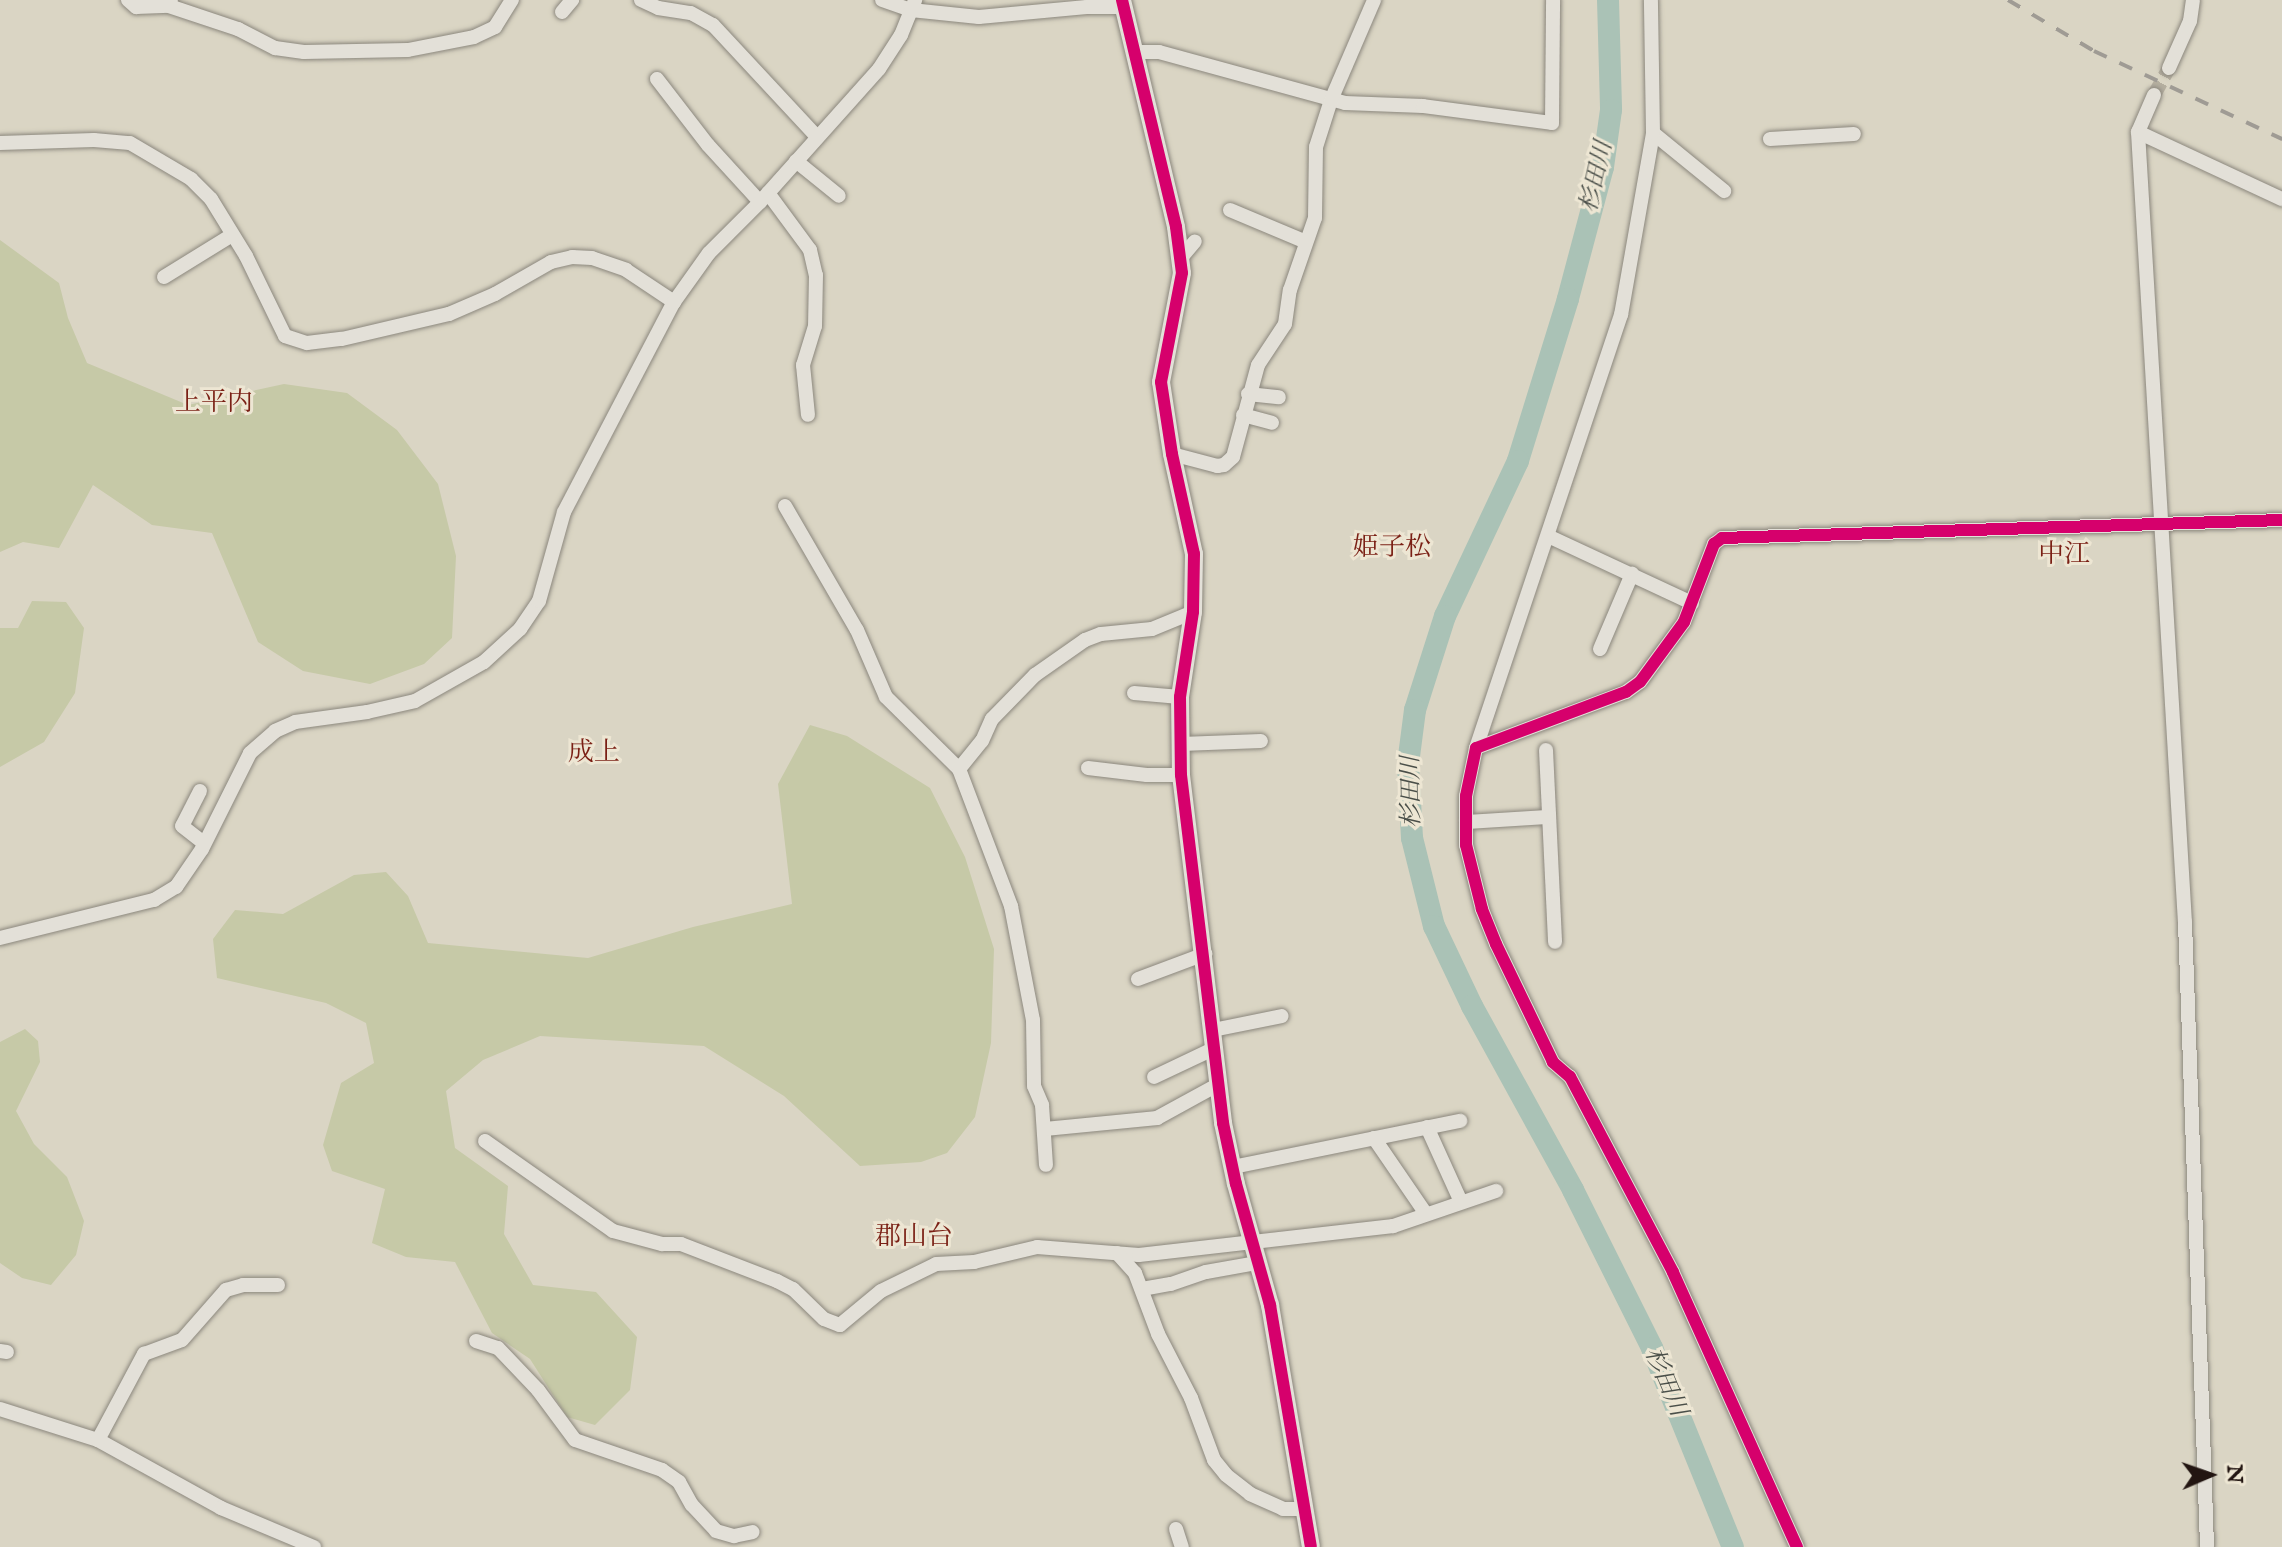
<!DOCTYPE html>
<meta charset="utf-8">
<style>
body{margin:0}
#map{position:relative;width:2282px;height:1547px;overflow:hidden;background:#dad5c4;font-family:"IM FELL English","Noto Serif JP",serif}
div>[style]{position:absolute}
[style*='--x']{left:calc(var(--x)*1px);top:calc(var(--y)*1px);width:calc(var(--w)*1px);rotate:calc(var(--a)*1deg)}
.green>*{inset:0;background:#c6c9a7}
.river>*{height:22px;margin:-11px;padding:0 11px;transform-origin:11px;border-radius:11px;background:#aac2b6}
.minor-tunnel>*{height:14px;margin-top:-7px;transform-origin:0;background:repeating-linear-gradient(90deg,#b5afa0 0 14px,transparent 0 21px)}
.roads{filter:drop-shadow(0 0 2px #8b877d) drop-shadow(0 0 2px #8b877d)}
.minor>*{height:14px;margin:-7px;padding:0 7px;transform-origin:7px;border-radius:7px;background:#e3e0d8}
.tertiary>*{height:18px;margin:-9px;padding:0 9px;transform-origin:9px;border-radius:9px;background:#e3e0d8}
.rail>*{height:4px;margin-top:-2px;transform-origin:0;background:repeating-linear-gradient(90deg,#9f9b94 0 14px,transparent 0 28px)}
.cycleway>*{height:12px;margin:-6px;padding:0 6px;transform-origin:6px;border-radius:6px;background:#d6006c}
span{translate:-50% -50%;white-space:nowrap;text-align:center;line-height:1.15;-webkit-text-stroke:6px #ede6d3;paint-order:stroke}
.water-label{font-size:24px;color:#4a4f49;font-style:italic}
.quarter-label{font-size:26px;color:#7a1f14}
.north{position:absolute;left:2170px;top:1435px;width:80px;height:80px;-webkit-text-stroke:6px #ede6d3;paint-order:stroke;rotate:88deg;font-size:22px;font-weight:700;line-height:32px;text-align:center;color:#221511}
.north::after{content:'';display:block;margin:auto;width:28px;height:36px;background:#221511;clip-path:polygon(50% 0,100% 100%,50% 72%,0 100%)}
</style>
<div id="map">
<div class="green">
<div style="clip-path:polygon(0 240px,59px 283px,68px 318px,87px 363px,188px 405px,284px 384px,347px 393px,397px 430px,438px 484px,456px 556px,452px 638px,424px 664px,370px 684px,303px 671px,258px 642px,212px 533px,152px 525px,93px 485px,59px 548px,23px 542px,0 552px)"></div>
<div style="clip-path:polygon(32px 601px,66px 602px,84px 628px,75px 693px,44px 742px,0 767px,0 628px,18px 628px)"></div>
<div style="clip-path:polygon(810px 725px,847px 736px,930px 788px,965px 857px,994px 949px,991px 1043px,975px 1117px,947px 1153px,921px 1162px,860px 1166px,784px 1096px,704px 1046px,540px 1036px,483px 1060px,446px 1091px,455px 1148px,508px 1186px,504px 1234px,533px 1285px,596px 1292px,637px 1337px,630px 1390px,595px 1425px,567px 1417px,530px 1359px,492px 1333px,455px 1262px,406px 1257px,372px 1243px,385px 1189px,332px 1171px,323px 1145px,341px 1083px,374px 1063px,366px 1023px,326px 1003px,217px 978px,213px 939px,235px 910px,283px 914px,354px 875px,386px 872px,408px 896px,428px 943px,588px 958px,693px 927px,792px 904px,778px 784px)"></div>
<div style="clip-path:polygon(25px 1029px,38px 1041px,40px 1062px,16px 1111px,34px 1144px,67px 1177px,84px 1221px,76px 1255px,51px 1285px,22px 1278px,0 1263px,0 1042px)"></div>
</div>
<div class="river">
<div style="--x:1608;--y:0;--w:110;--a:88.4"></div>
<div style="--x:1611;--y:110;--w:58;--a:98"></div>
<div style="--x:1603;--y:167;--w:137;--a:104.9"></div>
<div style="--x:1568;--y:299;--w:170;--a:107.2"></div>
<div style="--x:1518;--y:461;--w:171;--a:115.2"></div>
<div style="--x:1445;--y:616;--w:99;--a:107.7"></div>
<div style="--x:1415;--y:710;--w:54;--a:97.4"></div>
<div style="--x:1408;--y:764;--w:74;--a:86.9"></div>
<div style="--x:1412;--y:838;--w:91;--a:76"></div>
<div style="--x:1434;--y:926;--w:89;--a:64.6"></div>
<div style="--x:1472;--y:1006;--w:210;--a:61.2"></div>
<div style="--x:1573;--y:1190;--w:177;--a:63.4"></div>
<div style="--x:1652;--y:1348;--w:215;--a:67.9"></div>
</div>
<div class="minor-tunnel">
<div style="--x:2154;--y:95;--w:31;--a:-61"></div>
</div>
<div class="roads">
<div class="minor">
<div style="--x:128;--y:0;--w:11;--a:41"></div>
<div style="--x:136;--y:7;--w:33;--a:-2"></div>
<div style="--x:171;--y:0;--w:6;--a:108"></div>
<div style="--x:169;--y:6;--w:73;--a:18.4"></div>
<div style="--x:238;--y:29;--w:42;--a:27.2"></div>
<div style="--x:275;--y:48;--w:29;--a:8"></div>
<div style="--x:304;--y:52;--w:104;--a:-1.1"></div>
<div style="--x:408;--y:50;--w:67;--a:-11.1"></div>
<div style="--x:474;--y:37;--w:23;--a:-25"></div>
<div style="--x:495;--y:27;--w:32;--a:-58"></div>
<div style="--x:641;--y:0;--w:19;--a:25"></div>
<div style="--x:658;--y:8;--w:33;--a:9"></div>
<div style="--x:691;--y:13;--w:25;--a:29"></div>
<div style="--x:713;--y:25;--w:153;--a:47.1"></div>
<div style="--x:882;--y:0;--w:31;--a:19"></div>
<div style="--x:911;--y:10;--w:68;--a:5.9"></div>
<div style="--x:979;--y:17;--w:108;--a:-5.3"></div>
<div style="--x:1087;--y:7;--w:36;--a:0"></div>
<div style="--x:562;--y:12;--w:16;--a:-50"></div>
<div style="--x:1135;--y:52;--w:24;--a:0"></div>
<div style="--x:1159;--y:52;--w:193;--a:15.3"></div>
<div style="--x:1345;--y:103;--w:78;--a:2.2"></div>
<div style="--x:1423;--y:106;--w:130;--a:7.5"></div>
<div style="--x:1552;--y:123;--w:123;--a:-89.5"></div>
<div style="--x:2169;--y:68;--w:51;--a:-65.9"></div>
<div style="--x:2190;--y:21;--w:21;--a:-82"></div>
<div style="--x:657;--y:79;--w:83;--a:52.3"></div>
<div style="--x:708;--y:145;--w:77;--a:47.6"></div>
<div style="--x:2154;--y:95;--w:40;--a:113.4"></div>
<div style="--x:2138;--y:132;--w:791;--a:86.6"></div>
<div style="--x:2185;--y:922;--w:625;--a:87.98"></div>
<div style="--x:2138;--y:132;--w:159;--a:25"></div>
<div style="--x:1653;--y:133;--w:92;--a:39.2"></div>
<div style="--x:1770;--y:139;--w:84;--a:-3.4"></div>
<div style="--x:0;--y:143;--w:94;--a:-1.8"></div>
<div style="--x:94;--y:140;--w:36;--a:5"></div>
<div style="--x:130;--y:143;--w:71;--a:30.5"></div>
<div style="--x:191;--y:179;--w:28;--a:45"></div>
<div style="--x:211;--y:199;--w:67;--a:58.4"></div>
<div style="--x:246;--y:256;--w:89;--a:64"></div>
<div style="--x:285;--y:336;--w:23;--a:18"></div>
<div style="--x:307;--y:343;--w:35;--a:-7"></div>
<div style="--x:342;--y:339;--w:110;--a:-13.2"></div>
<div style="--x:449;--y:314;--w:50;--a:-23.5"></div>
<div style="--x:495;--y:294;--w:64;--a:-29.7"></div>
<div style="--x:551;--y:262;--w:22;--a:-13"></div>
<div style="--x:572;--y:257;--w:20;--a:3"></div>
<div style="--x:592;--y:258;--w:36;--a:19"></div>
<div style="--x:626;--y:270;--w:58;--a:33.7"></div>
<div style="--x:796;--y:161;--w:55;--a:39.1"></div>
<div style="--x:768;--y:193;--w:71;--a:53.6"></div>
<div style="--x:810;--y:250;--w:26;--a:77"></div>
<div style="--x:816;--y:275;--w:51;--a:91.1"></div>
<div style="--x:815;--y:326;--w:41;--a:107.1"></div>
<div style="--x:803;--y:365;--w:50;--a:84.3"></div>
<div style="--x:1230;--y:210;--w:82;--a:22.8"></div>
<div style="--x:1180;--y:259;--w:23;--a:-50"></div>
<div style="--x:164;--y:277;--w:80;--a:-31.7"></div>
<div style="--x:1248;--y:394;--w:31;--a:6"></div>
<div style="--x:1243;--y:415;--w:30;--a:15"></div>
<div style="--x:1172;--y:454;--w:47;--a:14.9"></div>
<div style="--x:1217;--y:466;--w:7;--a:-8"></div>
<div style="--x:1224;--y:465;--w:12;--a:-42"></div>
<div style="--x:1233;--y:457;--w:95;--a:-74.8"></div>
<div style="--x:1258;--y:365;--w:49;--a:-56.6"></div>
<div style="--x:1285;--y:324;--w:34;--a:-82"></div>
<div style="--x:1290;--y:290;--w:76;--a:-70.9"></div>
<div style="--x:1315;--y:218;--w:71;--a:-89.2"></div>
<div style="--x:1316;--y:147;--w:49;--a:-72.3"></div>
<div style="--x:1331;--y:100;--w:109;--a:-66.7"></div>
<div style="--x:785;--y:506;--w:143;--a:59.9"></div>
<div style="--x:857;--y:630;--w:73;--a:66.6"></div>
<div style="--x:886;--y:697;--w:103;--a:44.6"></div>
<div style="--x:959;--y:769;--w:147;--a:69.2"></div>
<div style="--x:1011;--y:906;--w:116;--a:79.1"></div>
<div style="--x:1033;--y:1020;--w:66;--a:89.1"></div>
<div style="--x:1034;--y:1086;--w:21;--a:67"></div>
<div style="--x:1042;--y:1105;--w:60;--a:86.2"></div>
<div style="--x:1548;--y:536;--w:159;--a:25"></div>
<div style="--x:1600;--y:649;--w:82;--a:-66.9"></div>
<div style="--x:1134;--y:693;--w:46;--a:5"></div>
<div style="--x:1181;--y:744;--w:80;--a:-2.1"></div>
<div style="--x:1476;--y:748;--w:457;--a:-71.5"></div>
<div style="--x:1621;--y:315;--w:185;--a:-80"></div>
<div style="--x:1653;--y:133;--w:133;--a:-90.9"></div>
<div style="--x:1546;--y:750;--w:192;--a:87.3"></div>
<div style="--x:1088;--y:768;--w:59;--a:6.8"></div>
<div style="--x:1147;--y:775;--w:34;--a:0"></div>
<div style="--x:959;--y:769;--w:36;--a:-51"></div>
<div style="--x:982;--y:741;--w:24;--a:-66"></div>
<div style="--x:992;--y:719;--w:62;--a:-45.7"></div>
<div style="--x:1035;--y:675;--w:61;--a:-35"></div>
<div style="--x:1085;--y:640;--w:17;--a:-21"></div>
<div style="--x:1101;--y:634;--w:51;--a:-5.6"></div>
<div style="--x:1152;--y:629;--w:44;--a:-22.5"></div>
<div style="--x:200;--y:791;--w:39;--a:117"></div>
<div style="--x:182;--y:826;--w:28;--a:38"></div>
<div style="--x:1466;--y:822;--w:82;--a:-3.5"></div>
<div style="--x:0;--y:938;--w:159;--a:-13.9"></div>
<div style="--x:154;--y:900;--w:26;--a:-31"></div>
<div style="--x:176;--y:887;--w:46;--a:-55.6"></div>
<div style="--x:202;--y:849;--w:107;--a:-63.4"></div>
<div style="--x:250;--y:753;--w:33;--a:-41"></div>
<div style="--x:275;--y:731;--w:22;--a:-24"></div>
<div style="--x:295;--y:722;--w:73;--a:-7.9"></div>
<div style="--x:367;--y:712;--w:49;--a:-12.9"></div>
<div style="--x:415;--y:701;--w:79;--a:-29.5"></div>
<div style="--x:484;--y:662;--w:49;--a:-42.5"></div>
<div style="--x:520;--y:629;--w:34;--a:-56"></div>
<div style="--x:539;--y:601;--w:92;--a:-74.3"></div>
<div style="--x:564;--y:512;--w:237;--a:-62.4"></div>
<div style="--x:674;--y:302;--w:60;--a:-54.5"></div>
<div style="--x:709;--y:253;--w:72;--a:-45"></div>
<div style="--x:760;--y:202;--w:178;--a:-48.2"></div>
<div style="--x:879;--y:69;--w:40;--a:-57.1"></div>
<div style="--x:901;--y:35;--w:38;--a:-68"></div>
<div style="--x:1138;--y:979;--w:72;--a:-20.5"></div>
<div style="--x:1213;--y:1030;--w:70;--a:-11.5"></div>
<div style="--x:1154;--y:1077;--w:68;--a:-25.4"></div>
<div style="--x:1427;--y:1127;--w:82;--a:65.6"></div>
<div style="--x:1045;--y:1129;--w:113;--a:-5.6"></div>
<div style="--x:1157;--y:1118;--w:71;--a:-28.7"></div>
<div style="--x:1374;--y:1138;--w:92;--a:55.6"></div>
<div style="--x:485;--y:1141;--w:156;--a:35.1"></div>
<div style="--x:613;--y:1231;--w:51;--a:14.9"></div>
<div style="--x:662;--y:1244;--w:19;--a:0"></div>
<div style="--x:681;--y:1244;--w:103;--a:21.1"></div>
<div style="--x:777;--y:1281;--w:18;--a:27"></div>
<div style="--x:793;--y:1289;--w:43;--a:44.1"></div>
<div style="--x:824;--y:1319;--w:17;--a:21"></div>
<div style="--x:840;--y:1325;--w:53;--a:-39.7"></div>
<div style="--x:881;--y:1291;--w:61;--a:-26.1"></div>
<div style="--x:936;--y:1264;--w:38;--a:-3"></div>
<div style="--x:974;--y:1262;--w:65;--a:-13.4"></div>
<div style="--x:1037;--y:1247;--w:102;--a:4.5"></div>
<div style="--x:1139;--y:1255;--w:256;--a:-6.5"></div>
<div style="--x:1393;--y:1226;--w:109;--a:-18.8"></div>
<div style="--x:1233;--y:1167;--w:232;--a:-11.5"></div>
<div style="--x:1117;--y:1253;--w:27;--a:48"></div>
<div style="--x:1135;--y:1273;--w:65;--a:69.3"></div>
<div style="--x:1158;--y:1334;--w:72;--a:62.7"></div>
<div style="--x:1191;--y:1398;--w:66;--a:69.6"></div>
<div style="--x:1214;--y:1460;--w:19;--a:51"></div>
<div style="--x:1226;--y:1475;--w:31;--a:38"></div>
<div style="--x:1250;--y:1494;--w:36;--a:24"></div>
<div style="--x:1283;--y:1509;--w:22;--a:0"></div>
<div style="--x:1142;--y:1289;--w:29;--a:-10"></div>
<div style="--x:1171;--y:1284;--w:37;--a:-19"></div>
<div style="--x:1206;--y:1272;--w:52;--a:-10"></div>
<div style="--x:476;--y:1341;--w:23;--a:18"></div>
<div style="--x:498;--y:1348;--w:58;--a:46.4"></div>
<div style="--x:538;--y:1390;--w:62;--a:53.5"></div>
<div style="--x:575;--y:1440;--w:92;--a:19"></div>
<div style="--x:662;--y:1470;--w:21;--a:35"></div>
<div style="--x:679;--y:1482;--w:26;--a:61"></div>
<div style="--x:692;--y:1505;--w:35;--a:47"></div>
<div style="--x:716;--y:1531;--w:19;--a:16"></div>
<div style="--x:734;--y:1536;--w:19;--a:-12"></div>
<div style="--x:0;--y:1351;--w:7;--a:8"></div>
<div style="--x:0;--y:1409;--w:103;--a:17.6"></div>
<div style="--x:98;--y:1440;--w:141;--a:28.9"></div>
<div style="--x:221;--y:1508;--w:101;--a:22.8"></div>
<div style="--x:98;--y:1440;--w:98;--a:-61.9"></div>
<div style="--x:144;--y:1354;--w:40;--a:-20.2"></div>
<div style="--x:182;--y:1340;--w:67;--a:-48.7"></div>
<div style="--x:226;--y:1290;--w:18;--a:-16"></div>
<div style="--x:243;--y:1285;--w:35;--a:0"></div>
<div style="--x:1176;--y:1529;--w:19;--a:72"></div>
<div style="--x:1797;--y:1547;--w:302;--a:-114.3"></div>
<div style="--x:1673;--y:1272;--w:221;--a:-117.8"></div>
<div style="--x:1570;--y:1077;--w:23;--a:-139"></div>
<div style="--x:1553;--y:1062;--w:131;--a:-115.8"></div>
<div style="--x:1496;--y:944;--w:38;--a:-112"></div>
<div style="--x:1482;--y:909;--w:66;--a:-104"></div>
<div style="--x:1466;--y:845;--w:49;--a:-90"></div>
<div style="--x:1466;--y:796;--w:49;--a:-78.2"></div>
<div style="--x:1476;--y:748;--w:160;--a:-20.5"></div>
<div style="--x:1626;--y:692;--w:17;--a:-36"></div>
<div style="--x:1640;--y:682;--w:74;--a:-53.7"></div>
<div style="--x:1684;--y:622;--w:84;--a:-69"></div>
<div style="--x:1714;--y:544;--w:10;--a:-37"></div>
<div style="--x:1722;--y:538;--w:560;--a:-1.84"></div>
</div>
<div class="tertiary">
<div style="--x:1122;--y:0;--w:233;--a:76.6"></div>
<div style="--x:1176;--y:227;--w:46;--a:82.6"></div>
<div style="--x:1182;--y:273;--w:111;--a:100.9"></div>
<div style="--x:1161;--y:382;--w:73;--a:81.3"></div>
<div style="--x:1172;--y:454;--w:102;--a:77.6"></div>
<div style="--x:1194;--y:554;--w:58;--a:91"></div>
<div style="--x:1193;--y:612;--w:86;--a:98.7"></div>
<div style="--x:1180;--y:697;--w:78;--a:89.3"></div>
<div style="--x:1181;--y:775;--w:351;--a:83.1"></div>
<div style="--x:1223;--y:1123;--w:62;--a:78"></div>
<div style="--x:1236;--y:1184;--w:126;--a:74.3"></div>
<div style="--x:1270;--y:1305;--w:245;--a:80.4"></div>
</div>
</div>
<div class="rail">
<div style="--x:2008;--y:0;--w:100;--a:30.7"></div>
<div style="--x:2094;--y:51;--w:208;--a:25.1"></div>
</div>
<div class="cycleway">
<div style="--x:1122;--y:0;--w:233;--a:76.6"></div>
<div style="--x:1176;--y:227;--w:46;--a:82.6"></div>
<div style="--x:1182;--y:273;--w:111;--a:100.9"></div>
<div style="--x:1161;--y:382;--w:73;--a:81.3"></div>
<div style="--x:1172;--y:454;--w:102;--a:77.6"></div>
<div style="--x:1194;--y:554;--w:58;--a:91"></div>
<div style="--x:1193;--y:612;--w:86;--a:98.7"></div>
<div style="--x:1180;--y:697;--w:78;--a:89.3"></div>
<div style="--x:1181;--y:775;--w:351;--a:83.1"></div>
<div style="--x:1223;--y:1123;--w:62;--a:78"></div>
<div style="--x:1236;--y:1184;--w:126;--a:74.3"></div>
<div style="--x:1270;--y:1305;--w:245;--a:80.4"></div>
<div style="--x:1797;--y:1547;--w:302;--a:-114.3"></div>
<div style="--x:1673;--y:1272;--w:221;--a:-117.8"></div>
<div style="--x:1570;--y:1077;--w:23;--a:-139"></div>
<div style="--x:1553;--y:1062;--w:131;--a:-115.8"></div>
<div style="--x:1496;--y:944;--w:38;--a:-112"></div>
<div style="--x:1482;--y:909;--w:66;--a:-104"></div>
<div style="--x:1466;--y:845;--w:49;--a:-90"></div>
<div style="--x:1466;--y:796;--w:49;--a:-78.2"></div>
<div style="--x:1476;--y:748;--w:160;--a:-20.5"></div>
<div style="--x:1626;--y:692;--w:17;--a:-36"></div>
<div style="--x:1640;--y:682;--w:74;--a:-53.7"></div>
<div style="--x:1684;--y:622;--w:84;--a:-69"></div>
<div style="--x:1714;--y:544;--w:10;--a:-37"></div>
<div style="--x:1722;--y:538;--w:560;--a:-1.84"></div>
</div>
<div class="water-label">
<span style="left:1597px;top:177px;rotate:-77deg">杉田川</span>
<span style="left:1412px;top:792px;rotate:-91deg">杉田川</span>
<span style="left:1665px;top:1382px;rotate:67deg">杉田川</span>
</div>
<div class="quarter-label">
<span style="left:214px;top:403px">上平内</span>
<span style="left:1392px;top:548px">姫子松</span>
<span style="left:2064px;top:555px">中江</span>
<span style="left:594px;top:753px">成上</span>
<span style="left:914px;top:1237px">郡山台</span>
</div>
<div class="north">N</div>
</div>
